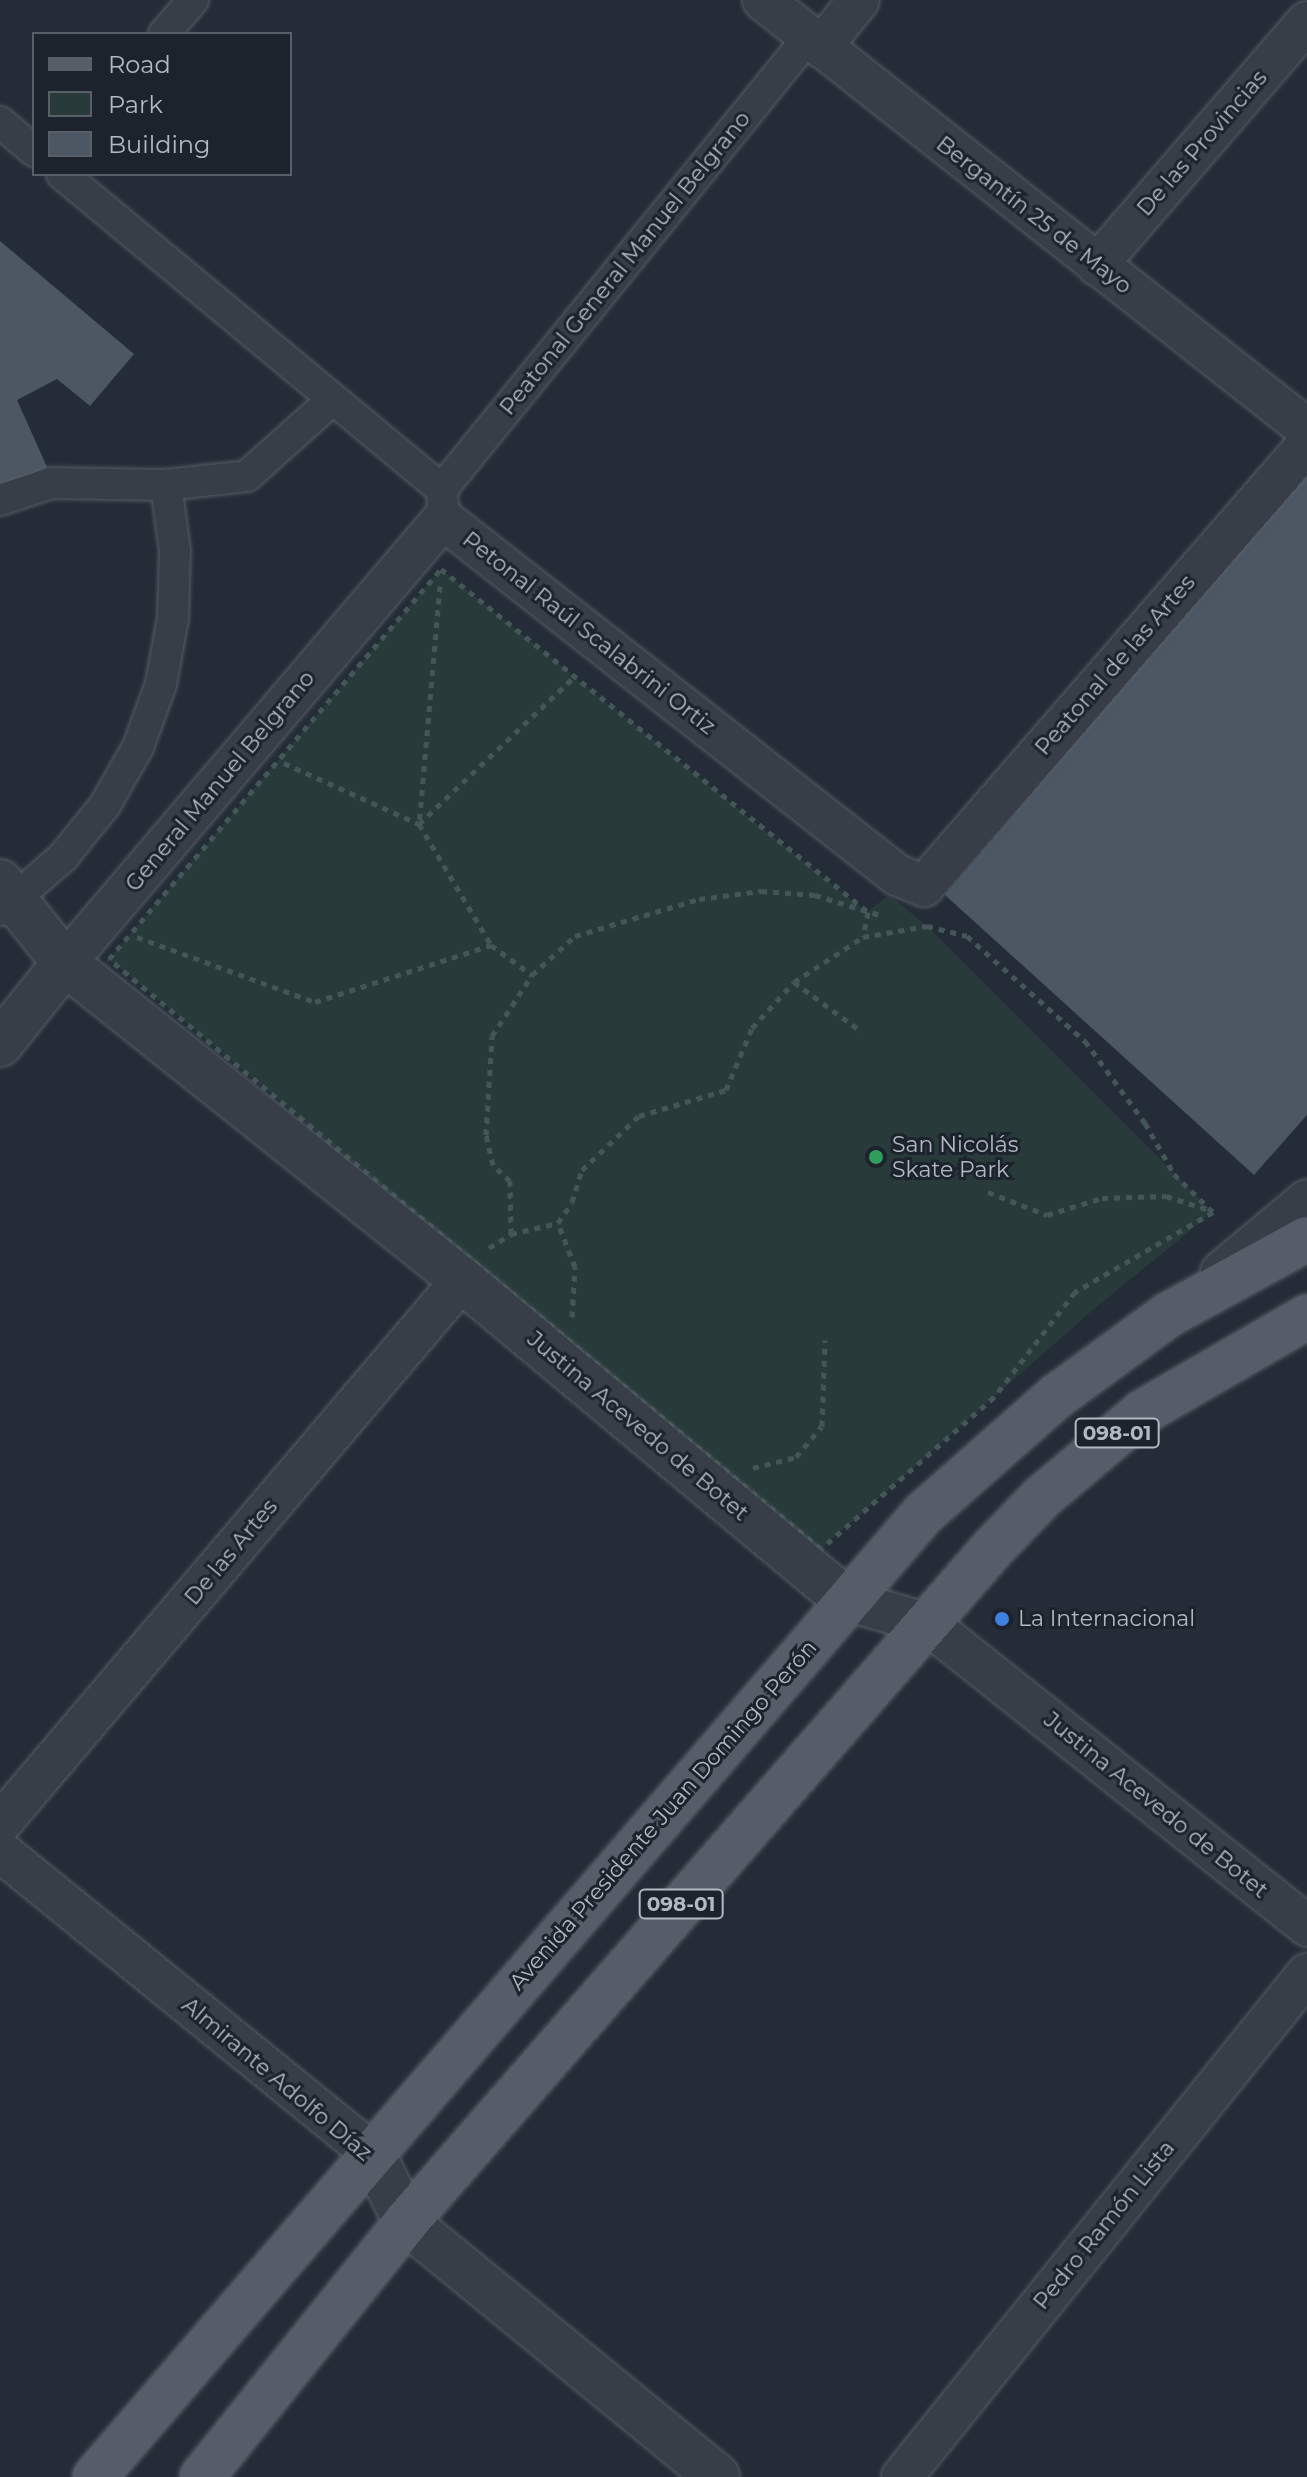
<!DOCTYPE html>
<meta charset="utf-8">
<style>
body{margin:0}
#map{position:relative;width:1307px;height:2477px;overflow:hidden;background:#242d37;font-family:Montserrat,sans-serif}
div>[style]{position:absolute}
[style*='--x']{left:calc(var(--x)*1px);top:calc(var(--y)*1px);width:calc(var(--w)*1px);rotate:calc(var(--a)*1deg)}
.green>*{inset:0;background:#283b3a}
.building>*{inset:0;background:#4c5763}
.path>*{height:5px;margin-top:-2.5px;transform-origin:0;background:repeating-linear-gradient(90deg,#455658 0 6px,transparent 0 12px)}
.roads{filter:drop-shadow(0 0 2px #555c66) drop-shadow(0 0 2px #555c66)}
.pedestrian>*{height:30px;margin:-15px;padding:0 15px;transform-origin:15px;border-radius:15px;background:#373e48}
.minor>*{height:40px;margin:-20px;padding:0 20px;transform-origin:20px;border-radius:20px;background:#373e48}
.tertiary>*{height:44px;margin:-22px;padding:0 22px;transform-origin:22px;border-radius:22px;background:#373e48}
.primary>*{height:44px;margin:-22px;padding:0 22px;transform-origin:22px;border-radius:22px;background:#555d68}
.dots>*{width:22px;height:22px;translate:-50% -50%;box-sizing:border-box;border:4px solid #1c232c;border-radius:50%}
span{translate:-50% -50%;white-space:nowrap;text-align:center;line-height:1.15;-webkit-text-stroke:6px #1c232c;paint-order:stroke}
.shield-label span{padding:2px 6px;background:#1c232c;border:2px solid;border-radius:6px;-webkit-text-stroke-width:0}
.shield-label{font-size:20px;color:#b2b9c4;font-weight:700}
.street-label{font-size:22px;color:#b2b9c4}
.poi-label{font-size:22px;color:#b2b9c4}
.left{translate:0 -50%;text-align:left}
.legend{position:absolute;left:32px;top:32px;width:260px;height:144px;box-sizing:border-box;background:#1c232c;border:2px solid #585f69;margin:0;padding:10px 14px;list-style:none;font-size:24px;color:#b2b9c4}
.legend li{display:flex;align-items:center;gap:16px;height:40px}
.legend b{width:40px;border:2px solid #585f69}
</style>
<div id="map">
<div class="green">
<div style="clip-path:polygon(441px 569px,856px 904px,868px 912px,889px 895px,927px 926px,1213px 1212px,1095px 1308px,821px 1549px,109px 959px)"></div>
</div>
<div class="building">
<div style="clip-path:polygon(0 241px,134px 354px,90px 406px,57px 379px,17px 400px,47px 467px,0 489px)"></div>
<div style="clip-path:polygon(1307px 472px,1307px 1115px,1254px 1175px,945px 895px)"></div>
</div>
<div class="path">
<div style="--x:441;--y:569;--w:548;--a:38.77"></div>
<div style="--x:868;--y:912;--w:25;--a:101"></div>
<div style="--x:863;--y:937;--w:65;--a:-9.8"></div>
<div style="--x:927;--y:926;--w:41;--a:14"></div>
<div style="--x:967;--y:936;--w:158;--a:41.7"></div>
<div style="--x:1085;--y:1041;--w:102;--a:53.8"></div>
<div style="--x:1145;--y:1123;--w:59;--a:60.4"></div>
<div style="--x:1174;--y:1174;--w:54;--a:44.3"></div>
<div style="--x:1213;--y:1212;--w:160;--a:149.9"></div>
<div style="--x:1075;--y:1292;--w:133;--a:127.6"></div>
<div style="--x:994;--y:1397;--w:230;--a:138.7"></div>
<div style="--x:821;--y:1549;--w:925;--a:-140.35"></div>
<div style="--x:109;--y:959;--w:512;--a:-49.59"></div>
<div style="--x:440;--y:586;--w:239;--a:95"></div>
<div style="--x:419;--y:824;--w:212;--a:-43.5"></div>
<div style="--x:284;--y:763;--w:148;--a:24.3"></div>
<div style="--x:419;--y:824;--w:141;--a:59.2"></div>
<div style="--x:491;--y:945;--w:51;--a:36.2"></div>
<div style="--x:137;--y:937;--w:189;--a:20.1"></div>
<div style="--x:315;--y:1002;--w:185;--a:-17.9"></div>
<div style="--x:794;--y:982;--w:84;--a:36.3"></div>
<div style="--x:988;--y:1192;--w:63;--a:21.3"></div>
<div style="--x:1047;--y:1215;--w:58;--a:-17.2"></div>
<div style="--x:1102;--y:1198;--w:64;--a:-1.8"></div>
<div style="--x:1166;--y:1196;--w:45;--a:18"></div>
<div style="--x:511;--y:1234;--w:48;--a:-13.2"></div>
<div style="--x:489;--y:1248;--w:26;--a:-32"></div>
<div style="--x:511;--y:1234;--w:53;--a:-91.1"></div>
<div style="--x:510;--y:1181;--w:23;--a:-137"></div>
<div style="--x:493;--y:1165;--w:31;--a:-103"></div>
<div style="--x:486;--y:1135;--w:99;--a:-86.5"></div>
<div style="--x:492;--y:1036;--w:73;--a:-56.7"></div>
<div style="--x:532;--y:975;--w:58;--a:-42.2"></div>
<div style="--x:575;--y:936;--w:129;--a:-16.6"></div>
<div style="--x:699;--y:899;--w:63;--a:-7.4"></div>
<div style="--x:761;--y:891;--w:54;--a:4.2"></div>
<div style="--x:815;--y:895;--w:71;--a:17.2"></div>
<div style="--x:572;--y:1317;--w:50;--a:-86.6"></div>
<div style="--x:575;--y:1267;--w:47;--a:-111.1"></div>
<div style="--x:558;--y:1223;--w:25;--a:-56"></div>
<div style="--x:572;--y:1202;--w:34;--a:-73"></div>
<div style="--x:582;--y:1170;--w:79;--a:-43.5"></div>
<div style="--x:639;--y:1116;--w:91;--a:-16.6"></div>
<div style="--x:726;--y:1090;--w:67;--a:-67.2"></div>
<div style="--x:752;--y:1028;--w:62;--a:-47.6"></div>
<div style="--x:794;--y:982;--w:82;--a:-33.1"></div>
<div style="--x:753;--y:1468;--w:44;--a:-14.3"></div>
<div style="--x:796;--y:1457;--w:40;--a:-50"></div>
<div style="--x:822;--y:1426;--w:86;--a:-88"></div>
</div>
<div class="roads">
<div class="pedestrian">
<div style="--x:164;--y:34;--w:45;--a:-49.5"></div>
<div style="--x:0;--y:122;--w:45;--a:40.5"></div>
<div style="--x:62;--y:174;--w:494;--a:39.7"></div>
<div style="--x:442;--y:489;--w:20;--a:87"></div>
<div style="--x:442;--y:489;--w:581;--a:-50.94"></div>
<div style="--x:0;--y:500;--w:54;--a:-18.4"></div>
<div style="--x:51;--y:483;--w:115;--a:1"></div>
<div style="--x:166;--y:485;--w:81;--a:-6.3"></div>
<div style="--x:247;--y:476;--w:115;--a:-41.8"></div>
<div style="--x:2;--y:910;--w:81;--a:-41"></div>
<div style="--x:63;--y:857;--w:67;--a:-51.1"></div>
<div style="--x:105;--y:805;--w:67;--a:-60.4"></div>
<div style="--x:138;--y:747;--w:67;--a:-69.9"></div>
<div style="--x:161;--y:684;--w:67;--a:-79.7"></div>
<div style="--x:173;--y:618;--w:67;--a:-88.3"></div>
<div style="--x:175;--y:551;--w:67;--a:-97.8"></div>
</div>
<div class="minor">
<div style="--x:763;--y:0;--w:693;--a:38.26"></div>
<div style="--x:821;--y:47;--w:60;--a:-51"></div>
<div style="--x:1097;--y:265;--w:321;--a:-49.2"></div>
<div style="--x:65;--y:963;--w:583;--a:-49.59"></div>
<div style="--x:443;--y:519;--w:577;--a:38.1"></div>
<div style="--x:897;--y:875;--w:29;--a:22"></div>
<div style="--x:924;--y:886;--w:584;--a:-49.03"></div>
<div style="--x:1221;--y:1272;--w:112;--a:-39.9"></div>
<div style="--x:846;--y:1600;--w:85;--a:16.3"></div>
<div style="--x:928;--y:1624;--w:485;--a:38.5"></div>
<div style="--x:0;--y:1824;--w:714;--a:-49.66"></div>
<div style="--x:0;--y:1851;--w:479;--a:39.1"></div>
<div style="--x:902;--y:2477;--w:646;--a:-51.16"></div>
</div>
<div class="tertiary">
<div style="--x:0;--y:882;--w:104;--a:51.3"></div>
<div style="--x:65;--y:963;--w:508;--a:38.61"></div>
<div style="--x:462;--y:1280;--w:500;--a:39.8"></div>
<div style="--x:0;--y:1044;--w:104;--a:-51.3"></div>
<div style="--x:372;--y:2153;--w:77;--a:63.8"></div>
<div style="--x:406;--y:2222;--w:402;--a:39.3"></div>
</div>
<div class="primary">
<div style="--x:95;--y:2477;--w:1270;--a:-49.31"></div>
<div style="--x:923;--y:1514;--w:179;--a:-41.4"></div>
<div style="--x:1057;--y:1396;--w:137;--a:-36.1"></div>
<div style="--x:1168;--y:1315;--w:158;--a:-28.7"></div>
<div style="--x:202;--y:2477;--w:327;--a:-51.3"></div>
<div style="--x:406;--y:2222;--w:892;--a:-48.95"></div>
<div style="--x:992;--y:1549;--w:72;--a:-46.1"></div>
<div style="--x:1042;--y:1497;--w:132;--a:-40.1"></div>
<div style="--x:1143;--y:1412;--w:190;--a:-30.1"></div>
</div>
</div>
<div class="dots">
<div style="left:876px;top:1157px;background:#2e9e5b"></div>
<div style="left:1002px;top:1619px;background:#3f7fe0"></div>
</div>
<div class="shield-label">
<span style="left:1117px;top:1433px">098-01</span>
<span style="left:681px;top:1904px">098-01</span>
</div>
<div class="street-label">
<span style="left:1202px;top:143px;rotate:-49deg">De las Provincias</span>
<span style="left:1034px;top:215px;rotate:38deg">Bergantín 25 de Mayo</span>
<span style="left:625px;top:263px;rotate:-51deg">Peatonal General Manuel Belgrano</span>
<span style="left:589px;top:633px;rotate:38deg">Petonal Raúl Scalabrini Ortiz</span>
<span style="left:1115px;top:665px;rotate:-49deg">Peatonal de las Artes</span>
<span style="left:220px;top:781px;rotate:-50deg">General Manuel Belgrano</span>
<span style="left:638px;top:1426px;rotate:40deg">Justina Acevedo de Botet</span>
<span style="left:231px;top:1552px;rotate:-50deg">De las Artes</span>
<span style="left:1156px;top:1805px;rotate:39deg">Justina Acevedo de Botet</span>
<span style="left:663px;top:1815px;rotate:-49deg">Avenida Presidente Juan Domingo Perón</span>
<span style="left:277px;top:2079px;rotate:40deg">Almirante Adolfo Díaz</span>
<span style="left:1104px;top:2225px;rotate:-51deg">Pedro Ramón Lista</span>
</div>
<div class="poi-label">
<span class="left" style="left:892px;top:1157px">San Nicolás<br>Skate Park</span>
<span class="left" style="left:1018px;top:1619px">La Internacional</span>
</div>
<ul class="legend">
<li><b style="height:10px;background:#555d68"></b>Road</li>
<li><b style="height:22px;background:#283b3a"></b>Park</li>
<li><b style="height:22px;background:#4c5763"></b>Building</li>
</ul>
</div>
